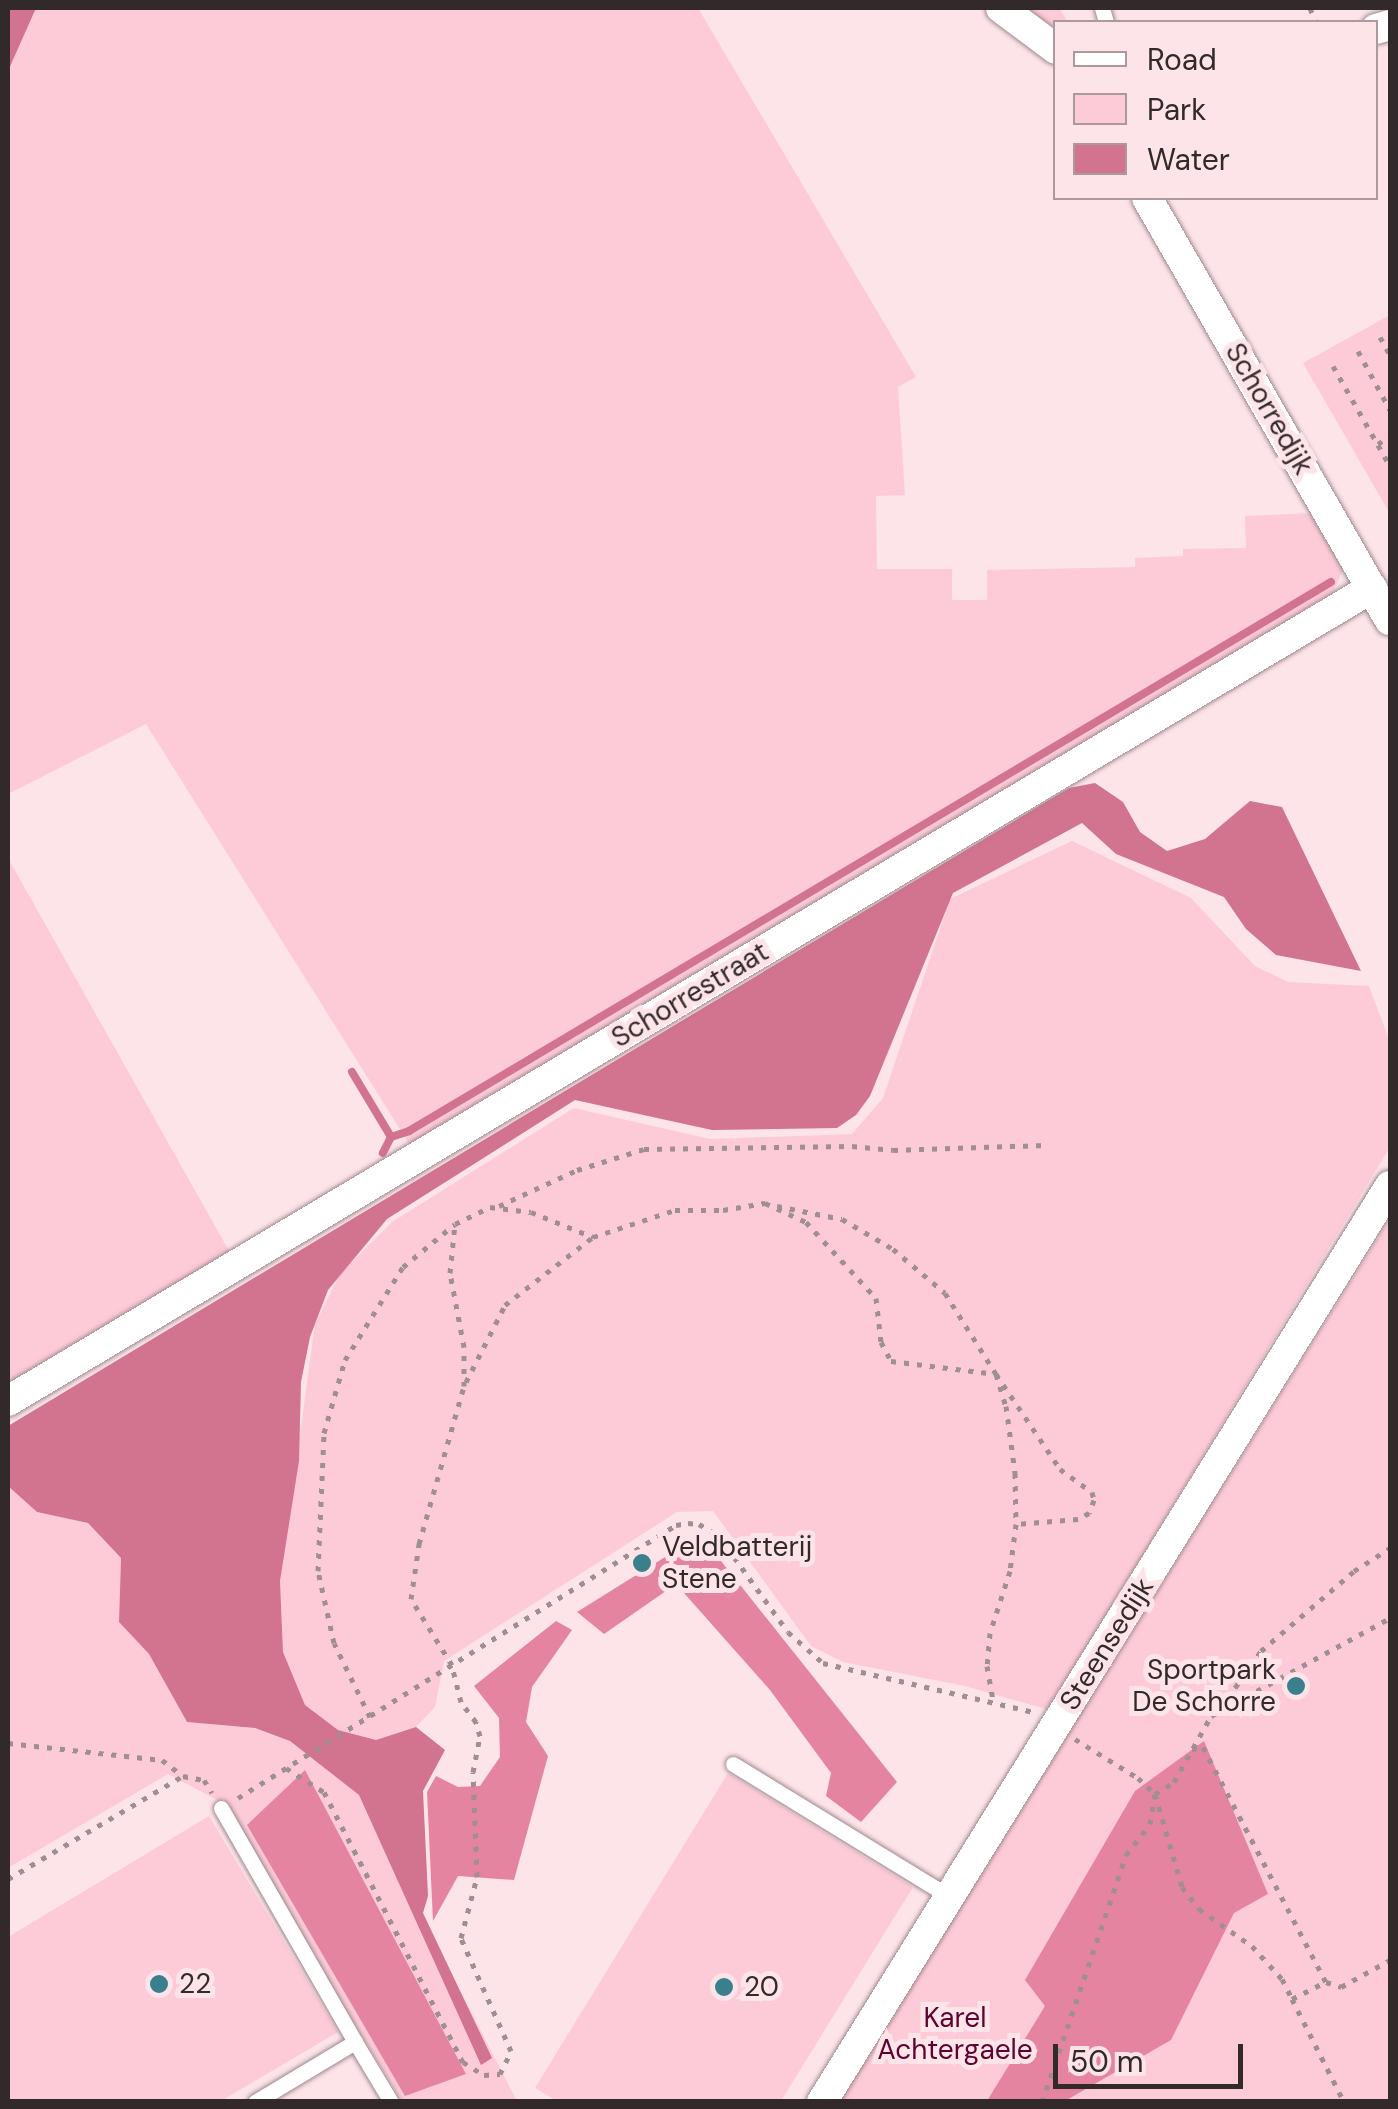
<!DOCTYPE html>
<style>
body{margin:0}
#map{position:relative;width:1398px;height:2109px;overflow:hidden;background:#fce4e9;font-family:"DM Sans",sans-serif}
div>[style]{position:absolute}
[style*='--x']{left:calc(var(--x)*1px);top:calc(var(--y)*1px);width:calc(var(--w)*1px);rotate:calc(var(--a)*1deg)}
.green>*{inset:0;background:#fdcbd7}
.forest>*{inset:0;background:#e584a1}
.water>*{inset:0;background:#d27390}
.stream>*{height:8px;margin:-4px;padding:0 4px;transform-origin:4px;border-radius:4px;background:#d27390}
.path>*{height:5px;margin-top:-2.5px;transform-origin:0;background:repeating-linear-gradient(90deg,#9f8e92 0 5px,transparent 0 13px)}
.roads{filter:drop-shadow(0 0 2px #9e888d) drop-shadow(0 0 2px #9e888d)}
.service>*{height:15px;margin:-7.5px;padding:0 7.5px;transform-origin:7.5px;border-radius:7.5px;background:#fff}
.minor>*{height:30px;margin:-15px;padding:0 15px;transform-origin:15px;border-radius:15px;background:#fff}
.dots>*{width:28px;height:28px;translate:-50% -50%;box-sizing:border-box;border:5px solid #fce4e9;border-radius:50%}
span{translate:-50% -50%;white-space:nowrap;text-align:center;line-height:1.15;-webkit-text-stroke:10px #fce4e9;paint-order:stroke}
.street-label{font-size:28px;color:#32292b}
.poi-label{font-size:28px;color:#32292b}
.left{translate:0 -50%;text-align:left}
.right{translate:-100% -50%;text-align:right}
.park-label{font-size:28px;color:#5d032d}
.frame{position:absolute;inset:0;border:10px solid #32292b;pointer-events:none}
.legend{position:absolute;left:1053px;top:20px;width:325px;height:180px;box-sizing:border-box;background:#fce4e9;border:2px solid #ab999d;margin:0;padding:12px 18px;list-style:none;font-size:30px;color:#32292b}
.legend li{display:flex;align-items:center;gap:20px;height:50px}
.legend b{width:50px;border:2px solid #ab999d}
.scale{position:absolute;left:1053px;top:2044px;width:190px;height:45px;box-sizing:border-box;border:5px solid #32292b;border-top:0;padding-left:12px;font-size:30px;line-height:35px;white-space:nowrap;color:#32292b;-webkit-text-stroke:8px #fce4e9;paint-order:stroke}
</style>
<div id="map">
<div class="green">
<div style="clip-path:polygon(8px 8px,698px 8px,916px 377px,898px 387px,905px 495px,876px 496px,877px 569px,952px 569px,952px 600px,987px 600px,987px 570px,1135px 567px,1135px 558px,1183px 556px,1183px 549px,1246px 548px,1245px 516px,1315px 513px,1345px 565px,1331px 597px,413px 1150px,146px 724px,8px 794px)"></div>
<div style="clip-path:polygon(1011px 8px,1059px 8px,1068px 22px,1056px 22px,1055px 30px)"></div>
<div style="clip-path:polygon(1390px 315px,1390px 514px,1303px 363px)"></div>
<div style="clip-path:polygon(1072px 841px,1191px 898px,1255px 966px,1288px 982px,1369px 986px,1390px 1042px,1390px 1147px,1049px 1710px,965px 1686px,843px 1662px,811px 1646px,713px 1511px,677px 1512px,444px 1661px,435px 1707px,416px 1727px,376px 1740px,338px 1730px,305px 1705px,283px 1652px,280px 1581px,315px 1324px,340px 1274px,392px 1222px,574px 1108px,710px 1139px,852px 1134px,883px 1098px,950px 899px)"></div>
<div style="clip-path:polygon(8px 858px,233px 1258px,8px 1392px)"></div>
<div style="clip-path:polygon(1390px 1219px,1390px 2101px,839px 2101px)"></div>
<div style="clip-path:polygon(8px 1486px,37px 1512px,88px 1523px,121px 1558px,119px 1622px,149px 1654px,187px 1722px,255px 1728px,290px 1741px,359px 1795px,517px 2101px,402px 2101px,217px 1800px,168px 1774px,8px 1868px)"></div>
<div style="clip-path:polygon(728px 1773px,913px 1887px,781px 2101px,557px 2101px,535px 2088px)"></div>
<div style="clip-path:polygon(209px 1816px,338px 2032px,221px 2101px,8px 2101px,8px 1937px)"></div>
</div>
<div class="forest">
<div style="clip-path:polygon(686px 1544px,713px 1551px,897px 1782px,861px 1822px,826px 1796px,831px 1773px,770px 1690px,676px 1584px,604px 1634px,577px 1612px)"></div>
<div style="clip-path:polygon(556px 1621px,572px 1630px,532px 1687px,526px 1722px,548px 1756px,514px 1880px,458px 1876px,433px 1921px,427px 1792px,436px 1776px,458px 1787px,480px 1786px,500px 1757px,499px 1718px,474px 1686px)"></div>
<div style="clip-path:polygon(1204px 1741px,1268px 1894px,1234px 1913px,1171px 2040px,1065px 2101px,987px 2101px,1045px 2006px,1025px 1980px,1135px 1791px)"></div>
<div style="clip-path:polygon(305px 1770px,466px 2074px,405px 2096px,247px 1825px)"></div>
</div>
<div class="water">
<div style="clip-path:polygon(8px 8px,36px 8px,8px 71px)"></div>
<div style="clip-path:polygon(1095px 783px,1123px 802px,1140px 832px,1167px 851px,1205px 839px,1250px 801px,1282px 807px,1361px 971px,1276px 955px,1246px 929px,1224px 897px,1116px 854px,1082px 823px,953px 893px,870px 1096px,856px 1115px,837px 1128px,712px 1130px,575px 1100px,387px 1219px,328px 1290px,310px 1337px,301px 1382px,299px 1461px,280px 1581px,283px 1652px,305px 1705px,338px 1730px,376px 1740px,416px 1727px,445px 1750px,423px 1791px,428px 1896px,423px 1913px,492px 2058px,481px 2065px,359px 1795px,290px 1741px,255px 1728px,187px 1722px,149px 1654px,119px 1622px,121px 1558px,88px 1523px,37px 1512px,8px 1486px,8px 1426px,1069px 788px)"></div>
</div>
<div class="stream">
<div style="--x:352;--y:1072;--w:76;--a:59"></div>
<div style="--x:391;--y:1137;--w:18;--a:117"></div>
<div style="--x:391;--y:1137;--w:19;--a:-18"></div>
<div style="--x:409;--y:1131;--w:1073;--a:-30.77"></div>
</div>
<div class="path">
<div style="--x:1310;--y:8;--w:15;--a:67"></div>
<div style="--x:1380;--y:337;--w:21;--a:61"></div>
<div style="--x:1358;--y:351;--w:67;--a:61.5"></div>
<div style="--x:1333;--y:366;--w:115;--a:60.3"></div>
<div style="--x:1378;--y:444;--w:14;--a:-34"></div>
<div style="--x:499;--y:1206;--w:86;--a:-24.8"></div>
<div style="--x:577;--y:1170;--w:70;--a:-17.4"></div>
<div style="--x:644;--y:1149;--w:208;--a:-0.8"></div>
<div style="--x:852;--y:1146;--w:41;--a:5.6"></div>
<div style="--x:893;--y:1150;--w:154;--a:-1.9"></div>
<div style="--x:777;--y:1206;--w:66;--a:11.3"></div>
<div style="--x:842;--y:1219;--w:59;--a:30.5"></div>
<div style="--x:893;--y:1249;--w:68;--a:40.2"></div>
<div style="--x:945;--y:1293;--w:96;--a:57.8"></div>
<div style="--x:996;--y:1374;--w:34;--a:73"></div>
<div style="--x:1006;--y:1406;--w:68;--a:82.3"></div>
<div style="--x:1015;--y:1473;--w:51;--a:88.9"></div>
<div style="--x:466;--y:1382;--w:86;--a:-63.1"></div>
<div style="--x:505;--y:1305;--w:111;--a:-37.7"></div>
<div style="--x:1220;--y:1709;--w:71;--a:-54.7"></div>
<div style="--x:1261;--y:1651;--w:123;--a:-40.7"></div>
<div style="--x:1354;--y:1571;--w:43;--a:-32.6"></div>
<div style="--x:370;--y:1717;--w:82;--a:-115.9"></div>
<div style="--x:334;--y:1643;--w:74;--a:-102.5"></div>
<div style="--x:318;--y:1571;--w:138;--a:-87.5"></div>
<div style="--x:324;--y:1433;--w:76;--a:-74"></div>
<div style="--x:345;--y:1360;--w:110;--a:-58.1"></div>
<div style="--x:403;--y:1267;--w:67;--a:-39.6"></div>
<div style="--x:1075;--y:1739;--w:74;--a:31.8"></div>
<div style="--x:1138;--y:1778;--w:23;--a:43"></div>
<div style="--x:1155;--y:1794;--w:97;--a:73.8"></div>
<div style="--x:1182;--y:1887;--w:28;--a:52"></div>
<div style="--x:1199;--y:1909;--w:65;--a:34.9"></div>
<div style="--x:1252;--y:1946;--w:45;--a:47.7"></div>
<div style="--x:1282;--y:1979;--w:22;--a:63"></div>
<div style="--x:1292;--y:1999;--w:38;--a:-27"></div>
<div style="--x:8;--y:1743;--w:155;--a:6.3"></div>
<div style="--x:162;--y:1760;--w:26;--a:37"></div>
<div style="--x:1192;--y:1749;--w:11;--a:-10"></div>
<div style="--x:1203;--y:1747;--w:265;--a:62.4"></div>
<div style="--x:1326;--y:1982;--w:16;--a:18"></div>
<div style="--x:1341;--y:1987;--w:56;--a:-28.9"></div>
<div style="--x:286;--y:1768;--w:45;--a:32.3"></div>
<div style="--x:324;--y:1792;--w:304;--a:62.8"></div>
<div style="--x:463;--y:2062;--w:25;--a:32"></div>
<div style="--x:484;--y:2075;--w:16;--a:-4"></div>
<div style="--x:500;--y:2074;--w:25;--a:-64"></div>
<div style="--x:511;--y:2051;--w:124;--a:-113.9"></div>
<div style="--x:461;--y:1938;--w:63;--a:-75.3"></div>
<div style="--x:477;--y:1877;--w:105;--a:-92.2"></div>
<div style="--x:473;--y:1772;--w:37;--a:-79"></div>
<div style="--x:480;--y:1736;--w:15;--a:-106"></div>
<div style="--x:476;--y:1722;--w:25;--a:-127"></div>
<div style="--x:461;--y:1702;--w:38;--a:-104"></div>
<div style="--x:452;--y:1665;--w:78;--a:-121.8"></div>
<div style="--x:411;--y:1599;--w:56;--a:-81.7"></div>
<div style="--x:419;--y:1544;--w:164;--a:-74.1"></div>
<div style="--x:464;--y:1386;--w:39;--a:-90"></div>
<div style="--x:464;--y:1347;--w:75;--a:-100.7"></div>
<div style="--x:450;--y:1273;--w:49;--a:-84.2"></div>
<div style="--x:455;--y:1224;--w:39;--a:-26"></div>
<div style="--x:490;--y:1207;--w:41;--a:7"></div>
<div style="--x:531;--y:1212;--w:67;--a:22"></div>
<div style="--x:593;--y:1237;--w:86;--a:-18.2"></div>
<div style="--x:675;--y:1210;--w:48;--a:0"></div>
<div style="--x:723;--y:1210;--w:43;--a:-9.5"></div>
<div style="--x:765;--y:1203;--w:45;--a:24.9"></div>
<div style="--x:806;--y:1222;--w:103;--a:47.4"></div>
<div style="--x:876;--y:1298;--w:44;--a:83.5"></div>
<div style="--x:881;--y:1342;--w:21;--a:62"></div>
<div style="--x:891;--y:1361;--w:106;--a:7.1"></div>
<div style="--x:996;--y:1374;--w:115;--a:56"></div>
<div style="--x:1060;--y:1469;--w:39;--a:36"></div>
<div style="--x:1092;--y:1492;--w:8;--a:76"></div>
<div style="--x:1094;--y:1500;--w:14;--a:111"></div>
<div style="--x:1089;--y:1513;--w:13;--a:151"></div>
<div style="--x:1078;--y:1519;--w:62;--a:175.4"></div>
<div style="--x:1016;--y:1524;--w:47;--a:97.3"></div>
<div style="--x:1010;--y:1571;--w:65;--a:107.9"></div>
<div style="--x:990;--y:1633;--w:33;--a:95"></div>
<div style="--x:987;--y:1666;--w:39;--a:80"></div>
<div style="--x:238;--y:1798;--w:516;--a:-31.93"></div>
<div style="--x:676;--y:1525;--w:12;--a:-9"></div>
<div style="--x:688;--y:1523;--w:11;--a:5"></div>
<div style="--x:699;--y:1524;--w:23;--a:31"></div>
<div style="--x:719;--y:1536;--w:118;--a:54.3"></div>
<div style="--x:788;--y:1632;--w:47;--a:41.5"></div>
<div style="--x:823;--y:1663;--w:216;--a:13.1"></div>
<div style="--x:8;--y:1879;--w:203;--a:-30.5"></div>
<div style="--x:183;--y:1776;--w:21;--a:11"></div>
<div style="--x:204;--y:1780;--w:15;--a:58"></div>
<div style="--x:1292;--y:1999;--w:115;--a:63.2"></div>
<div style="--x:1042;--y:2102;--w:261;--a:-71.2"></div>
<div style="--x:1126;--y:1855;--w:39;--a:-52"></div>
<div style="--x:1150;--y:1824;--w:30;--a:-81"></div>
<div style="--x:1155;--y:1794;--w:22;--a:-32"></div>
<div style="--x:1174;--y:1782;--w:76;--a:-60.7"></div>
<div style="--x:1211;--y:1716;--w:204;--a:-28.7"></div>
</div>
<div class="roads">
<div class="service">
<div style="--x:1102;--y:8;--w:15;--a:74"></div>
<div style="--x:733;--y:1764;--w:255;--a:31.5"></div>
<div style="--x:221;--y:1808;--w:270;--a:60.2"></div>
<div style="--x:255;--y:2102;--w:117;--a:-31"></div>
<div style="--x:355;--y:2042;--w:70;--a:59"></div>
</div>
<div class="minor">
<div style="--x:1001;--y:8;--w:69;--a:36.7"></div>
<div style="--x:1376;--y:29;--w:15;--a:-16"></div>
<div style="--x:1147;--y:198;--w:487;--a:60.1"></div>
<div style="--x:8;--y:1401;--w:1588;--a:-30.8"></div>
<div style="--x:822;--y:2102;--w:1078;--a:-58.2"></div>
</div>
</div>
<div class="dots">
<div style="left:642px;top:1563px;background:#397f8c"></div>
<div style="left:1296px;top:1686px;background:#397f8c"></div>
<div style="left:159px;top:1984px;background:#397f8c"></div>
<div style="left:724px;top:1987px;background:#397f8c"></div>
</div>
<div class="street-label">
<span style="left:1269px;top:409px;rotate:60deg">Schorredijk</span>
<span style="left:690px;top:995px;rotate:-31deg">Schorrestraat</span>
<span style="left:1107px;top:1644px;rotate:-58deg">Steensedijk</span>
</div>
<div class="poi-label">
<span class="left" style="left:662px;top:1563px">Veldbatterij<br>Stene</span>
<span class="right" style="left:1276px;top:1686px">Sportpark<br>De Schorre</span>
<span class="left" style="left:179px;top:1984px">22</span>
<span class="left" style="left:744px;top:1987px">20</span>
</div>
<div class="park-label">
<span style="left:955px;top:2034px">Karel<br>Achtergaele</span>
</div>
<div class="frame"></div>
<ul class="legend">
<li><b style="height:12px;background:#fff"></b>Road</li>
<li><b style="height:28px;background:#fdcbd7"></b>Park</li>
<li><b style="height:28px;background:#d27390"></b>Water</li>
</ul>
<div class="scale">50 m</div>
</div>
